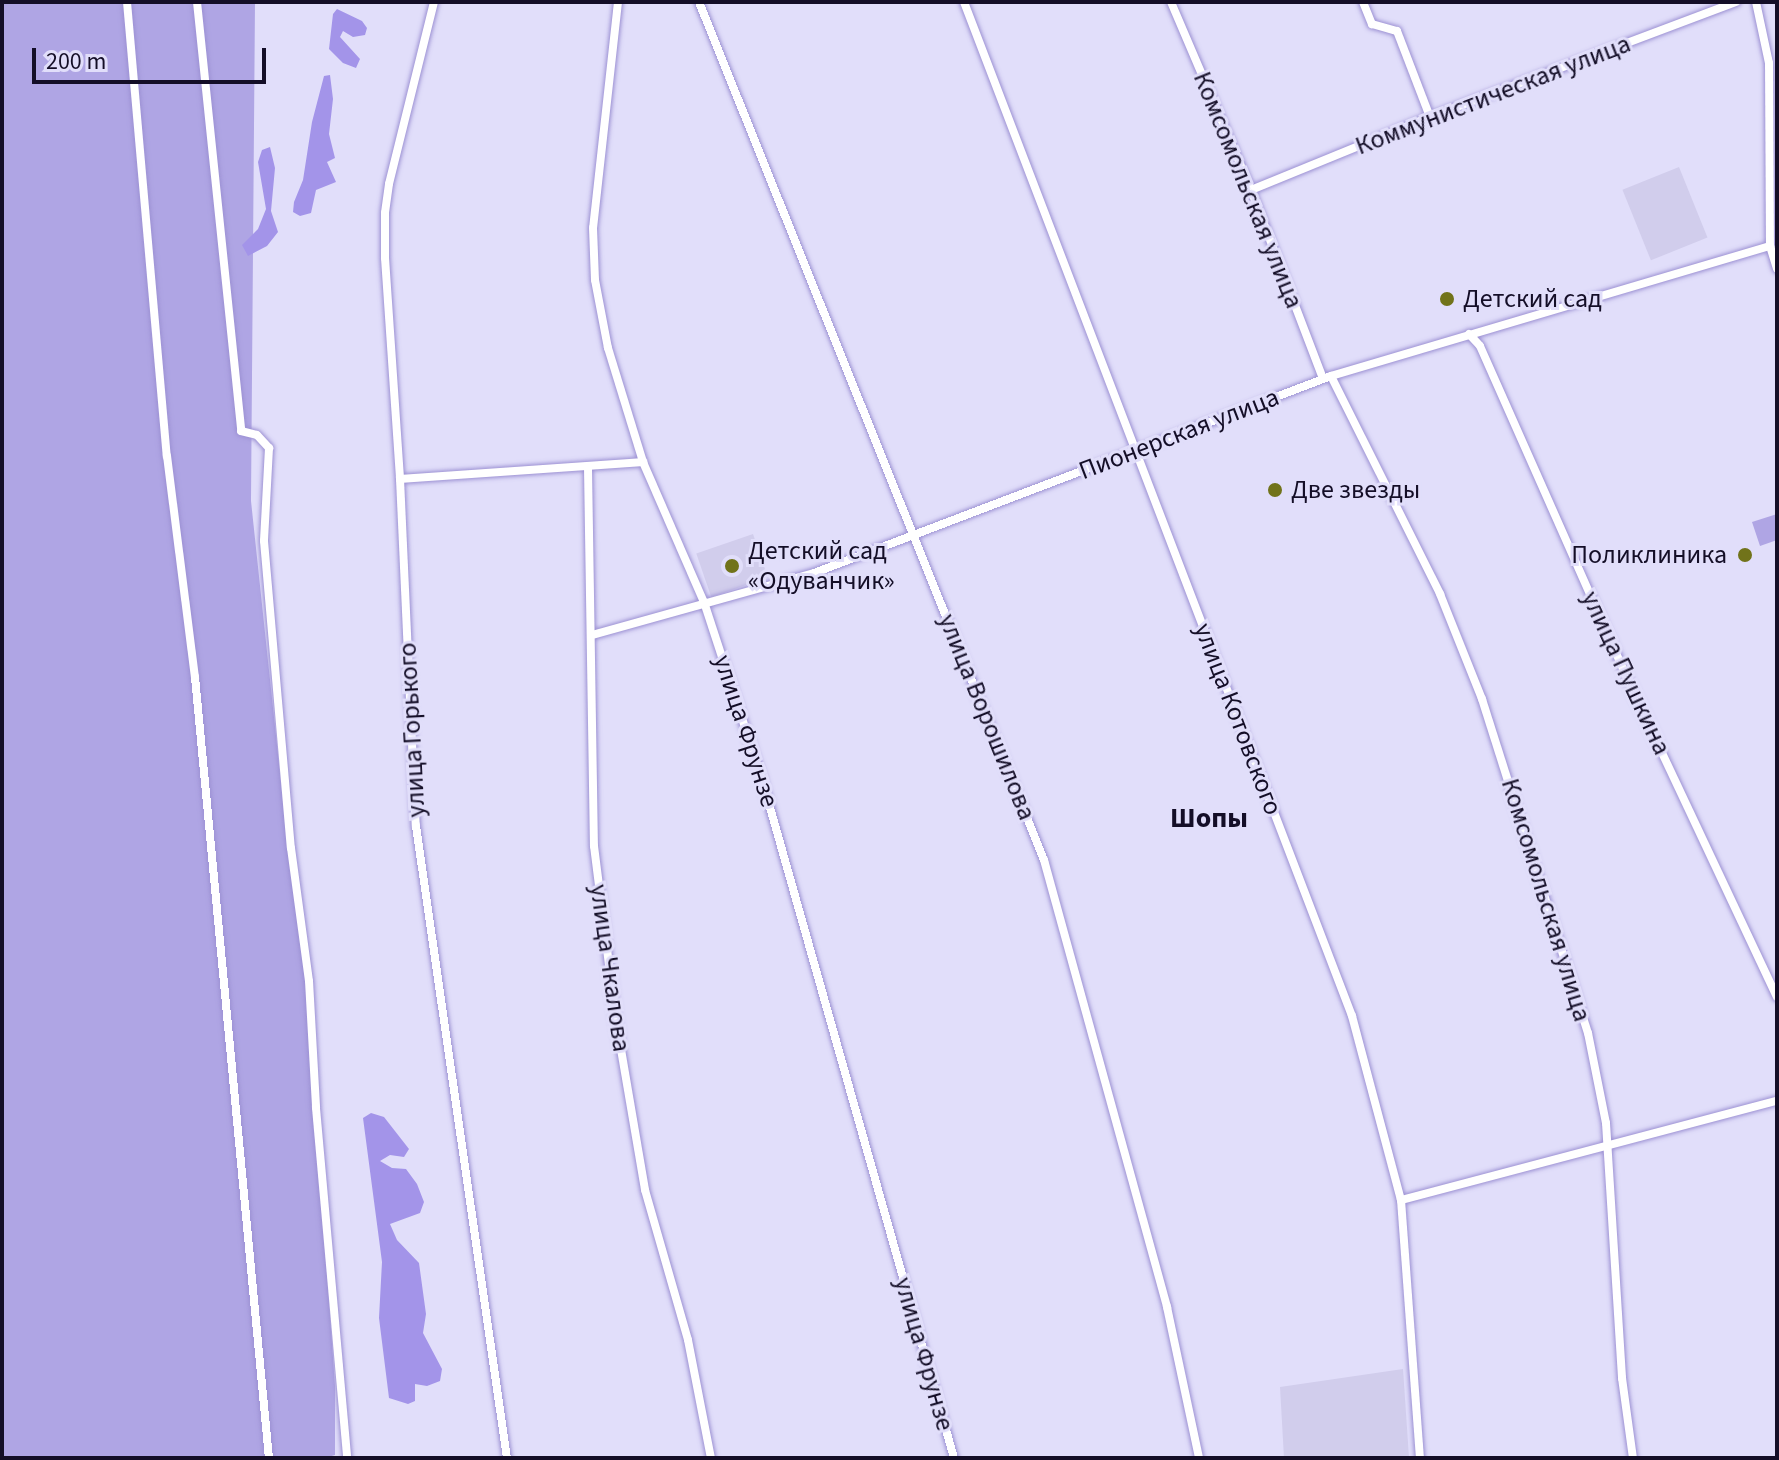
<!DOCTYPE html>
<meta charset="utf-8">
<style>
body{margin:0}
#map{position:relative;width:1779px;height:1460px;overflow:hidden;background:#e1defa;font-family:"Source Sans 3",sans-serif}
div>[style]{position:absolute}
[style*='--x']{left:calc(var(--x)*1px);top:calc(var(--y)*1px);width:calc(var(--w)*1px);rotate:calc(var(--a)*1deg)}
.built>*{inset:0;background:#d1cdec;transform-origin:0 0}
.green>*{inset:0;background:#afa5e4}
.forest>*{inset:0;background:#a394e9}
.roads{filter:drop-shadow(0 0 2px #9c91d3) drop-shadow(0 0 2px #9c91d3)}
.minor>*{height:8px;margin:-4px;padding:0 4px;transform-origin:4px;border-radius:4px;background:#fff}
.dots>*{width:22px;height:22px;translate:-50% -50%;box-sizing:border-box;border:4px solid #e1defa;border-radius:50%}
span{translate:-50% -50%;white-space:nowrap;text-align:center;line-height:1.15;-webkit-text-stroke:6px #e1defa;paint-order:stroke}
.street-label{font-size:26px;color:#140e27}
.poi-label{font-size:26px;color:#140e27}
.left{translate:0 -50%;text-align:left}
.right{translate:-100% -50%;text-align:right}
.neighbourhood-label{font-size:28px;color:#140e27;font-weight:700}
.frame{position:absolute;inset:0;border:4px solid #140e27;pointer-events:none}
.scale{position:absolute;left:32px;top:48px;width:234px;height:36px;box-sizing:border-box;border:4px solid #140e27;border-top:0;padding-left:10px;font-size:24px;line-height:28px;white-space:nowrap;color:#140e27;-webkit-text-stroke:6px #e1defa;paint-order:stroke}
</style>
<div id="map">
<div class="built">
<div style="left:1679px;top:167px;width:76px;height:61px;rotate:68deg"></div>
<div style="left:753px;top:534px;width:46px;height:60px;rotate:71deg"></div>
<div style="clip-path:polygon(1403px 1369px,1409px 1458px,1284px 1458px,1280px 1387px)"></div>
</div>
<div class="green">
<div style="clip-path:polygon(2px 2px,255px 2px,251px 501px,286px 830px,307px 991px,335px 1386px,335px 1455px,325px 1458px,2px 1458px)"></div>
<div style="clip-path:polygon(1777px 514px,1777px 540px,1760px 546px,1752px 522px)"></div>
</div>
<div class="forest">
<div style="clip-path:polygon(337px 9px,362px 21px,367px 28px,365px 35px,353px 37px,343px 31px,340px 37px,360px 59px,356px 68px,343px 63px,329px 49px,333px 14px)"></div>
<div style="clip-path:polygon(330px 75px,333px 99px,329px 134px,335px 158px,327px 162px,336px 182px,316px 190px,311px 213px,300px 216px,293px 212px,294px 202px,303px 180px,312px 122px,324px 76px)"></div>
<div style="clip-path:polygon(270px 147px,275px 168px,271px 211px,278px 232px,267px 246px,248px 256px,242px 245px,258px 229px,266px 209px,258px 162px,262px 150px)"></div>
<div style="clip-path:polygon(371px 1113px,384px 1117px,409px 1149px,404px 1157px,390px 1155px,380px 1161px,392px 1168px,406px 1169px,417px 1184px,424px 1202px,420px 1213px,390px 1224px,397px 1240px,419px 1263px,426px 1314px,423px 1333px,442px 1369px,440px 1381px,427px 1386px,415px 1384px,415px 1401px,408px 1404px,389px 1398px,379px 1318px,382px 1262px,363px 1118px)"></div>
</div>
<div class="roads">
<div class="minor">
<div style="--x:127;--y:2;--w:456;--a:85"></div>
<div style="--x:167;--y:456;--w:223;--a:82.8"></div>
<div style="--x:195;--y:677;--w:784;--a:84.59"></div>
<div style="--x:197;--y:2;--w:431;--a:84.1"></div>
<div style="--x:241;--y:431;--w:16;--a:14"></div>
<div style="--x:257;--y:435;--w:18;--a:47"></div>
<div style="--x:269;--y:448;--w:93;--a:93.1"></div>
<div style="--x:264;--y:541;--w:308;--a:85"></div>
<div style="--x:291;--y:848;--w:134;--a:82.3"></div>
<div style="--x:309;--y:981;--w:127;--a:86.8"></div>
<div style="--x:316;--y:1108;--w:351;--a:84.9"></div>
<div style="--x:434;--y:2;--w:187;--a:103.9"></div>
<div style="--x:389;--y:184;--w:29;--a:98"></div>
<div style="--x:385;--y:213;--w:45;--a:90"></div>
<div style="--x:385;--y:258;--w:222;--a:86.1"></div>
<div style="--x:400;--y:479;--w:347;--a:87.4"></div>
<div style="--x:416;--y:826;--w:639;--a:81.81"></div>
<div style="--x:618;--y:2;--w:227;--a:96.3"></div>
<div style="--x:593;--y:228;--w:52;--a:87.8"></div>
<div style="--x:595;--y:280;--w:69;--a:79.2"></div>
<div style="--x:608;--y:348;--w:119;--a:72.9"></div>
<div style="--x:643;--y:462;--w:153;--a:66.5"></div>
<div style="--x:704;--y:602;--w:186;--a:71.9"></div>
<div style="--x:762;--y:779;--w:706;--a:74.21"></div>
<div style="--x:699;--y:2;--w:925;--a:68.1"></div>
<div style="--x:1044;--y:860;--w:464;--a:74.6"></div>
<div style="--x:1167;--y:1307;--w:154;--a:78"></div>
<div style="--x:964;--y:2;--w:1086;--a:69.06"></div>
<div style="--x:1352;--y:1016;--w:190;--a:75.1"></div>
<div style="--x:1401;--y:1200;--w:259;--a:85.8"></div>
<div style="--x:1171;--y:2;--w:204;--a:66.9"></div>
<div style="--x:1251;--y:190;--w:202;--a:69.1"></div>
<div style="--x:1363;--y:2;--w:24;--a:68"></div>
<div style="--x:1372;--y:24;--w:26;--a:16"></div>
<div style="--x:1397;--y:31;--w:92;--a:69"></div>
<div style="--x:1756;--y:2;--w:62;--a:78"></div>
<div style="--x:1769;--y:63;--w:183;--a:89.7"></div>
<div style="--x:1770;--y:246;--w:24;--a:73"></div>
<div style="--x:1251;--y:190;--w:193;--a:-22.2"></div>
<div style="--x:1430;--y:117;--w:327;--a:-20.6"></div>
<div style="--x:1469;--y:334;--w:16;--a:47"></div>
<div style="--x:1480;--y:346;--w:375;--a:66.1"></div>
<div style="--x:1632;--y:689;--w:340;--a:64.8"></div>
<div style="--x:1331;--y:376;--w:244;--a:63.4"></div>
<div style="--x:1440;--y:594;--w:113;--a:68.2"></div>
<div style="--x:1482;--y:699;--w:350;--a:72.4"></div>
<div style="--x:1588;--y:1033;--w:92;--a:78.7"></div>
<div style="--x:1606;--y:1123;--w:256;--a:86.4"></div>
<div style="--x:1622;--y:1378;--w:81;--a:82.2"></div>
<div style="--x:588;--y:468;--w:378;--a:89.1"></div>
<div style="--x:594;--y:846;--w:175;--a:82.8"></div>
<div style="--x:616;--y:1020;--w:172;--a:80.3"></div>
<div style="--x:645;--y:1190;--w:156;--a:74"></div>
<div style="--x:688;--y:1340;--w:120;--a:79"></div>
<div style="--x:400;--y:479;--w:244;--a:-4"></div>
<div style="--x:592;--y:635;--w:230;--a:-15.6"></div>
<div style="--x:814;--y:573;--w:553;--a:-20.86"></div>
<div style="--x:1331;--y:376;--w:458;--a:-16.5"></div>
<div style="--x:1401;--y:1200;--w:389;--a:-14.8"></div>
</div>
</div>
<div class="dots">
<div style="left:1447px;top:299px;background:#71731a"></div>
<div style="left:1275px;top:490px;background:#71731a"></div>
<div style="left:1745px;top:555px;background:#71731a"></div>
<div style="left:732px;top:566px;background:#71731a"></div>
</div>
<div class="street-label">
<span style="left:1493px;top:95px;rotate:-21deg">Коммунистическая улица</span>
<span style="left:1248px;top:190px;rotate:68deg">Комсомольская улица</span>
<span style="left:1179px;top:434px;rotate:-21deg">Пионерская улица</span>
<span style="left:1626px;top:673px;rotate:65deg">улица Пушкина</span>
<span style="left:987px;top:717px;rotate:68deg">улица Ворошилова</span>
<span style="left:1238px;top:719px;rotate:69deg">улица Котовского</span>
<span style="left:412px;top:730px;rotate:-93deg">улица Горького</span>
<span style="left:746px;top:731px;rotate:72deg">улица Фрунзе</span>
<span style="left:1546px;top:900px;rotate:73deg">Комсомольская улица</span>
<span style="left:610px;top:968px;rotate:82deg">улица Чкалова</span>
<span style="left:924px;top:1354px;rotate:74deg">улица Фрунзе</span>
</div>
<div class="poi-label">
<span class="left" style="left:1463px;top:299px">Детский сад</span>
<span class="left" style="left:1291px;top:490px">Две звезды</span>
<span class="left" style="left:748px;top:566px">Детский сад<br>«Одуванчик»</span>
<span class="right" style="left:1727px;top:555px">Поликлиника</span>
</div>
<div class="neighbourhood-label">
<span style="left:1209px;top:818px">Шопы</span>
</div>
<div class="frame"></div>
<div class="scale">200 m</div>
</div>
